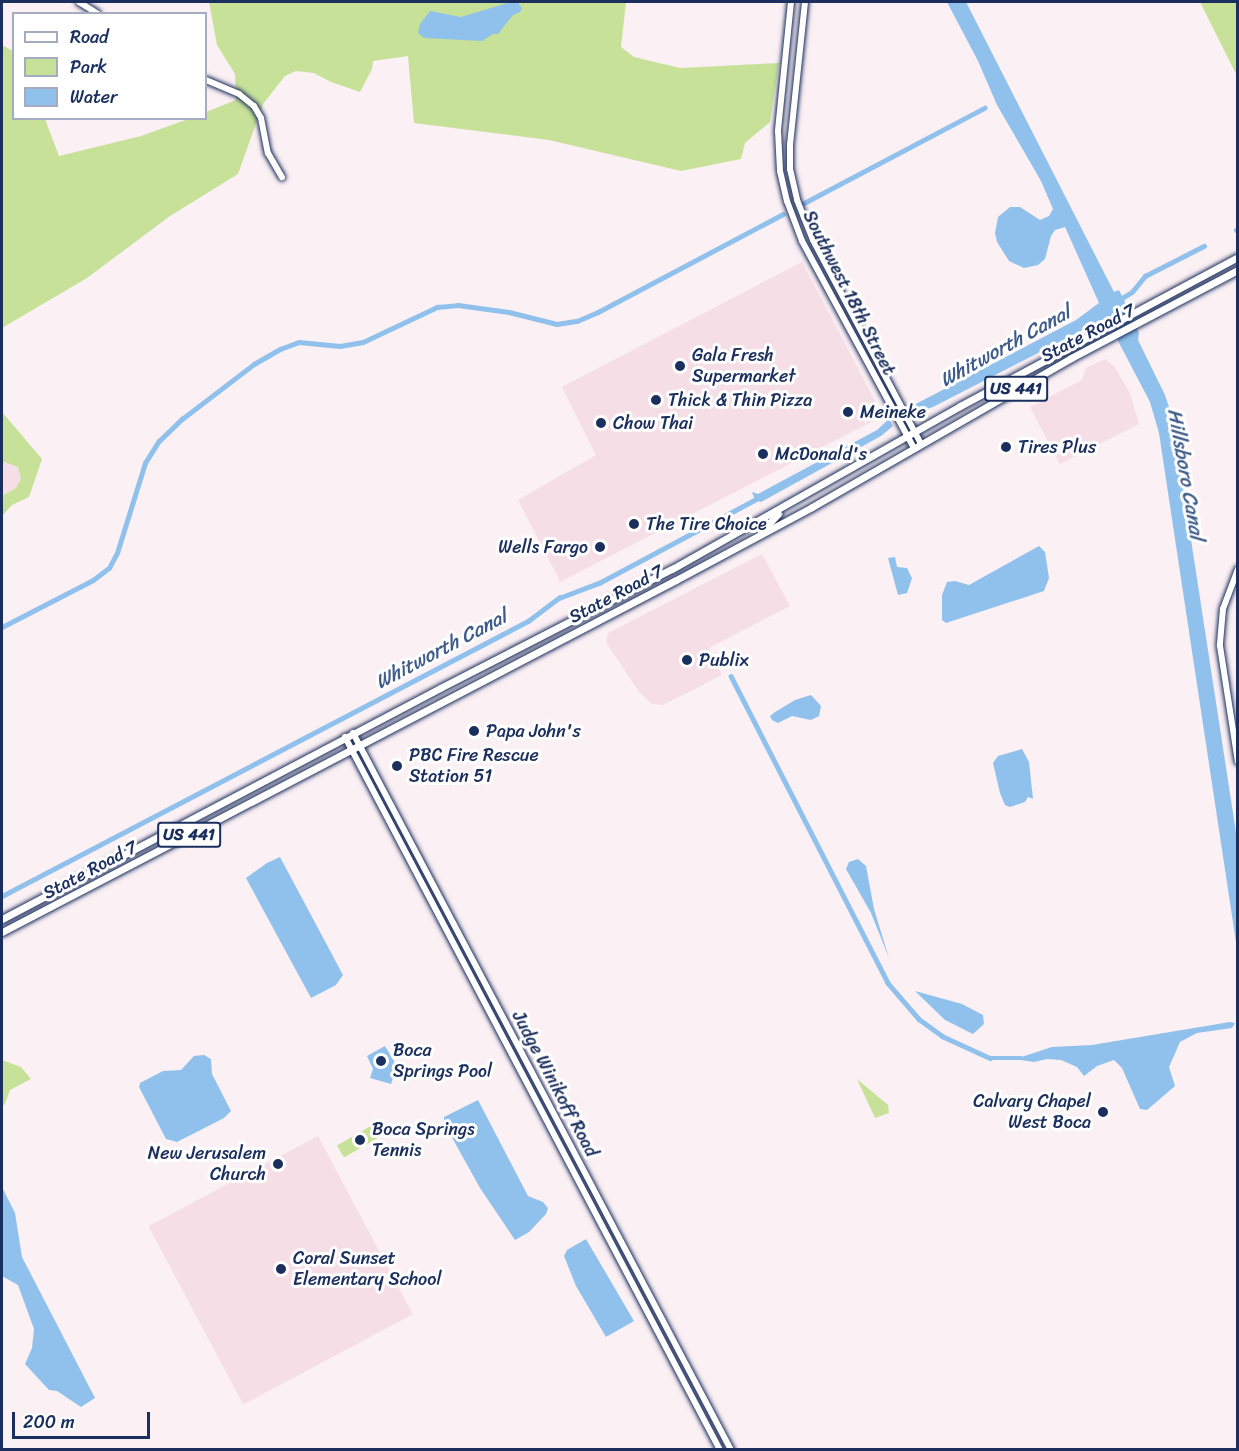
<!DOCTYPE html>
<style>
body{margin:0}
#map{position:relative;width:1239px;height:1451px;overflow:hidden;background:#fbf0f4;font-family:Sriracha,sans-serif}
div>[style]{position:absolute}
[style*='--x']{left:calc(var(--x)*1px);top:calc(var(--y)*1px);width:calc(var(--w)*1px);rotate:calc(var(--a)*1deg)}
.built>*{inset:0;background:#f6dee6;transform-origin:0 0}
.green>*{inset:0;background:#c7e198;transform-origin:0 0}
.water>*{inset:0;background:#90c1ec}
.canal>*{height:4.5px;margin:-2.25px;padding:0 2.25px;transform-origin:2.25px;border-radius:2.25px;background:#90c1ec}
.roads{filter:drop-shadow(0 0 2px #1b2f5e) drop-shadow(0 0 2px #1b2f5e)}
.secondary>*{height:6px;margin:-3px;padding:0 3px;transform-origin:3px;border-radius:3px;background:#fff}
.primary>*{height:7px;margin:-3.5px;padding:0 3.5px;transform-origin:3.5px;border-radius:3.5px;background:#fff}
.dots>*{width:16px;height:16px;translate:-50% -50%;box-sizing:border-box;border:3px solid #fff;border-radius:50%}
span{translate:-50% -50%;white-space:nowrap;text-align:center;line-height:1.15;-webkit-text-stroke:6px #fff;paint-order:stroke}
.shield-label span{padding:2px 4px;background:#fff;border:2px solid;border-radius:4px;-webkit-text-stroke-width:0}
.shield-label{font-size:16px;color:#1b2f5e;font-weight:700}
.street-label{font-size:18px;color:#1b2f5e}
.poi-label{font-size:18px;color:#1b2f5e}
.left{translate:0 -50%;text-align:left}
.right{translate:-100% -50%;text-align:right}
.water-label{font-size:20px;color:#3e5b89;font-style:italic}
.frame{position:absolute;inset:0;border:3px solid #1b2f5e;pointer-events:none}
.legend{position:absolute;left:12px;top:12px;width:195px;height:108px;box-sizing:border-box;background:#fff;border:2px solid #a4acbf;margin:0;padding:8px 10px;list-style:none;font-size:18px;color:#1b2f5e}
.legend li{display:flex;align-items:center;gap:12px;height:30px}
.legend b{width:30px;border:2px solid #a4acbf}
.scale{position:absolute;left:12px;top:1412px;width:138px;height:27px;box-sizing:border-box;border:3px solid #1b2f5e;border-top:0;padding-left:8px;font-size:18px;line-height:21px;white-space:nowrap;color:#1b2f5e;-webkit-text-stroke:4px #fff;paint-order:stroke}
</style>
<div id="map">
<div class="built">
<div style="clip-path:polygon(802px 262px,883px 416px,554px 585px,560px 581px,518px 500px,596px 455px,562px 387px)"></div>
<div style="clip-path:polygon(1105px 359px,1114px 366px,1130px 393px,1139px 424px,1060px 464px,1030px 407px,1082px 380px,1086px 368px)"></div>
<div style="clip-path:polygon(2px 461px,18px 467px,21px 479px,16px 488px,2px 496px)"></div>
<div style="clip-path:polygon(762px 554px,790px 606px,709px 648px,722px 675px,663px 705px,652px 704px,639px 692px,606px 642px,608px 633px)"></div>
<div style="left:318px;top:1136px;width:202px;height:192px;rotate:62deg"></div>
</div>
<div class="green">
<div style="clip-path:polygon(209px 2px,626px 2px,621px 47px,634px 57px,680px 68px,779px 63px,770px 122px,745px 143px,741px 159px,681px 171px,549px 140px,414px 123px,408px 56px,373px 61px,372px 69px,360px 92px,331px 82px,314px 73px,296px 71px,285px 76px,263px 104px,238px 174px,170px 216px,87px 278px,2px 328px,2px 45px,13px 51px,14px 118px,45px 119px,59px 156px,141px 136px,188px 119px,206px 118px,206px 112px,236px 100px,235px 74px,217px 45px)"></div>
<div style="clip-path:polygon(1200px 2px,1237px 2px,1237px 76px)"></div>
<div style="clip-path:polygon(2px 412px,42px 459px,29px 497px,12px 505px,2px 516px,2px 496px,16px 488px,21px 479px,18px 467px,2px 461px)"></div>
<div style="clip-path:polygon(2px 1060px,21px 1067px,31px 1079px,10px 1090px,5px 1104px,2px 1106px)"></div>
<div style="clip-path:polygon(857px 1079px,888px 1105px,889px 1113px,875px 1118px)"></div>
<div style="left:376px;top:1123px;width:14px;height:45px;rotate:60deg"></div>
</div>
<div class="water">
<div style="clip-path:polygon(511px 2px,518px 3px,522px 8px,520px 12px,513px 15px,498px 34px,493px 34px,482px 41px,424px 38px,418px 33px,420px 24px,430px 11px,461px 17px)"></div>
<div style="clip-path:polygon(947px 2px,966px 2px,1114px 292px,1119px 290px,1124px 300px,1139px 333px,1138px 340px,1165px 395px,1172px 416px,1237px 839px,1237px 949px,1159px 433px,1150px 402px,1106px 318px,933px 407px,914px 413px,910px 407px,1076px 320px,1099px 303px,1065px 227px,1055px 230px,1051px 236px,1045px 259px,1038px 265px,1024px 268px,1009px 261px,997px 242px,995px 233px,998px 217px,1010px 207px,1020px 207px,1040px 220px,1049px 216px,1053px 209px,1041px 181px,997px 105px,978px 61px)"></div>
<div style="clip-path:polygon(889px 419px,893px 426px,881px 436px,761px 502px,755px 500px,752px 492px,758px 494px,877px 430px)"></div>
<div style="clip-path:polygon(1039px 546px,1045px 552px,1049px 578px,1044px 591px,952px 621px,946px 623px,942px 620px,942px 595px,947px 582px,955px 581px,969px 585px)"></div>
<div style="clip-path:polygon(895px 557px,897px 567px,907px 568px,912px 578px,907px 593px,898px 595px,888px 558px)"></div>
<div style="clip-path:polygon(811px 695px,821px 706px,819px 716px,811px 720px,792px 716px,778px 723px,772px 720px,770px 716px,775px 712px,795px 700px)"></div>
<div style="clip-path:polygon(1022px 749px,1029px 762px,1033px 799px,1028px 797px,1025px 802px,1010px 807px,1005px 805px,1000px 793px,993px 763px,998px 756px)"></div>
<div style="clip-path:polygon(280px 857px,343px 975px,336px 985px,311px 998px,246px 878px,267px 863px)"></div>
<div style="clip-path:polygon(858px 859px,866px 866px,874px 909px,889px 958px,871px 913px,846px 869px,849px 862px)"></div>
<div style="clip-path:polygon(915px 991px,962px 1004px,983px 1015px,984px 1024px,973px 1034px,945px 1020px)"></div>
<div style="clip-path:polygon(1230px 1022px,1235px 1023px,1232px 1028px,1197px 1033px,1180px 1042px,1169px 1067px,1175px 1086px,1147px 1110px,1140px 1109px,1122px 1068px,1114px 1060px,1097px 1066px,1084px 1076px,1077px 1067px,1061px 1060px,1047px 1059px,1034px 1062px,1015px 1059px,1052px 1047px,1092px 1045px)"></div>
<div style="clip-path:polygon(385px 1046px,397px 1066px,391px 1084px,370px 1078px,373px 1069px,367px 1056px)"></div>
<div style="clip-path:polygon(204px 1055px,211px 1059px,212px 1074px,231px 1111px,224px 1118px,177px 1142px,166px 1139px,139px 1087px,140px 1083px,163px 1071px,181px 1070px,194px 1056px)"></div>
<div style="clip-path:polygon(478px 1100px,528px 1196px,543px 1202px,548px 1208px,546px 1214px,529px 1232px,515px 1240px,480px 1188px,444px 1123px,444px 1117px)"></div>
<div style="clip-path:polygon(2px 1187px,15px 1213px,22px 1257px,95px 1398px,81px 1407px,57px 1391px,49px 1390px,25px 1364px,32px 1348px,34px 1329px,18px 1285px,2px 1276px)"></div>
<div style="clip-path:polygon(586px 1239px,634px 1321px,606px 1337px,576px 1286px,564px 1256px,567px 1250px)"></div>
</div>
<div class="canal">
<div style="--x:804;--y:203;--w:204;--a:-27.8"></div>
<div style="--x:1236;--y:230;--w:2;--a:-27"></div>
<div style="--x:1119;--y:300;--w:15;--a:-32"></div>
<div style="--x:1132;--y:292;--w:21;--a:-51"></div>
<div style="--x:1145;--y:276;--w:66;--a:-27"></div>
<div style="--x:2;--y:627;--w:102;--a:-27.3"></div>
<div style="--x:93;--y:580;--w:20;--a:-37"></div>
<div style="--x:109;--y:568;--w:17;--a:-62"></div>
<div style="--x:117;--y:553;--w:94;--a:-72.7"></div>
<div style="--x:145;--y:463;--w:26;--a:-58"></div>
<div style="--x:159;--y:441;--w:32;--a:-44"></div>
<div style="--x:182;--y:419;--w:91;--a:-37.4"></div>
<div style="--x:254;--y:364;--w:30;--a:-30"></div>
<div style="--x:280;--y:349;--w:20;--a:-20"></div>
<div style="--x:299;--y:342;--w:41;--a:5.6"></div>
<div style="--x:340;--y:346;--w:23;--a:-10"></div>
<div style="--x:363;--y:342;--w:82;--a:-25.3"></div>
<div style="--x:437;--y:307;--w:21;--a:-5"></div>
<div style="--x:458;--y:305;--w:51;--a:7.8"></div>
<div style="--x:509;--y:312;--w:49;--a:14"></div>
<div style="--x:557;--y:324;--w:20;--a:-9"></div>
<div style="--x:577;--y:321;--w:23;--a:-23"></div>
<div style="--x:598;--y:312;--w:209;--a:-27.9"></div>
<div style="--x:731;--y:676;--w:345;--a:62.9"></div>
<div style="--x:888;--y:983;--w:48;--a:49.3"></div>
<div style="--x:919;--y:1019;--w:29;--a:36"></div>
<div style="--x:942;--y:1036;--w:53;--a:24.6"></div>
<div style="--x:990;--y:1058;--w:31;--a:0"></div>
<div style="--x:2;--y:896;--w:594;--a:-27.6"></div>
<div style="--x:528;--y:621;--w:39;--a:-37"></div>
<div style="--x:559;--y:598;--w:43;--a:-20.6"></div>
<div style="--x:599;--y:583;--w:183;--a:-28.1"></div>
</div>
<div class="roads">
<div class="secondary">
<div style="--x:79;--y:2;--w:22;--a:32"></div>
<div style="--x:791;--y:2;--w:130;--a:95.8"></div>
<div style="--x:778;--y:131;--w:40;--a:87.1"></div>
<div style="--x:780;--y:171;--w:31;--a:77"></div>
<div style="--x:787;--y:201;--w:43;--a:69.4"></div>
<div style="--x:802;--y:241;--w:235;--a:61.6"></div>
<div style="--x:805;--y:2;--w:143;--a:96"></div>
<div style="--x:790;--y:144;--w:25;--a:90"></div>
<div style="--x:790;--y:169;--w:32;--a:77"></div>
<div style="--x:797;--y:200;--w:43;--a:68.2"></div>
<div style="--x:813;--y:240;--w:231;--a:62.1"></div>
<div style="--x:206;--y:80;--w:36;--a:23"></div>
<div style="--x:239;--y:94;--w:19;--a:39"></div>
<div style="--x:254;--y:106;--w:14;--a:60"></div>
<div style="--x:261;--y:118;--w:36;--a:79"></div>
<div style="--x:268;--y:153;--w:28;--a:60"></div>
<div style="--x:1238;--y:569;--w:43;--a:110.6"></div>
<div style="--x:1223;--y:609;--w:37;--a:95"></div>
<div style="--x:1220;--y:646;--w:117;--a:81.2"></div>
<div style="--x:353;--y:733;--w:811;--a:62.2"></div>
<div style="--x:345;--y:737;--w:806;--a:62.26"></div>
</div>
<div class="primary">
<div style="--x:761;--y:532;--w:25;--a:-47"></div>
<div style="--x:2;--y:919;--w:495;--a:-27.8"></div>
<div style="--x:440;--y:688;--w:261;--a:-27.2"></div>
<div style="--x:672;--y:569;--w:331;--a:-29.5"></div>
<div style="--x:960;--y:406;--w:315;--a:-28.2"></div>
<div style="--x:2;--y:932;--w:760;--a:-27.58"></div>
<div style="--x:676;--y:580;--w:154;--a:-28.2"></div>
<div style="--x:812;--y:507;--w:299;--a:-29.9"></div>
<div style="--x:1071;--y:358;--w:189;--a:-27.8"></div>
</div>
</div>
<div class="dots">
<div style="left:680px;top:366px;background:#1b2f5e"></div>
<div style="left:656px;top:400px;background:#1b2f5e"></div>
<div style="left:848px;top:412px;background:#1b2f5e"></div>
<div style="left:601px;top:423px;background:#1b2f5e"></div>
<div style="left:1006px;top:447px;background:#1b2f5e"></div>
<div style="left:763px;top:454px;background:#1b2f5e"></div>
<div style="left:634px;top:524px;background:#1b2f5e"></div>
<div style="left:600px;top:547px;background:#1b2f5e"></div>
<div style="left:687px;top:660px;background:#1b2f5e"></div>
<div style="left:474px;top:731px;background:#1b2f5e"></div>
<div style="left:397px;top:766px;background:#1b2f5e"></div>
<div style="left:381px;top:1061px;background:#1b2f5e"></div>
<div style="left:1103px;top:1112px;background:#1b2f5e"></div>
<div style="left:360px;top:1140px;background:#1b2f5e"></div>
<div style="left:278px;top:1164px;background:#1b2f5e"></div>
<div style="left:281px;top:1269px;background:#1b2f5e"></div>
</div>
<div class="shield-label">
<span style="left:1016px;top:389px">US 441</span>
<span style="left:189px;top:835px">US 441</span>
</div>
<div class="street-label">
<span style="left:849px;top:293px;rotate:63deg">Southwest 18th Street</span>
<span style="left:1088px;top:333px;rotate:-28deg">State Road 7</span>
<span style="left:616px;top:594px;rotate:-28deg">State Road 7</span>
<span style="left:90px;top:870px;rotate:-28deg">State Road 7</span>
<span style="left:555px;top:1084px;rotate:62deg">Judge Winikoff Road</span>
</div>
<div class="poi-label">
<span class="left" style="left:692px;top:366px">Gala Fresh<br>Supermarket</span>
<span class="left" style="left:668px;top:400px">Thick &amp; Thin Pizza</span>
<span class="left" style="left:860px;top:412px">Meineke</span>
<span class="left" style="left:613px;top:423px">Chow Thai</span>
<span class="left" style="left:1018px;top:447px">Tires Plus</span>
<span class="left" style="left:775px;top:454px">McDonald's</span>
<span class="left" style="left:646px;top:524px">The Tire Choice</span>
<span class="right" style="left:588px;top:547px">Wells Fargo</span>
<span class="left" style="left:699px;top:660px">Publix</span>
<span class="left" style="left:486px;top:731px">Papa John's</span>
<span class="left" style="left:409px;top:766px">PBC Fire Rescue<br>Station 51</span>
<span class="left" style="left:393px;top:1061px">Boca<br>Springs Pool</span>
<span class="right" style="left:1091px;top:1112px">Calvary Chapel<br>West Boca</span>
<span class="left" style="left:372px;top:1140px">Boca Springs<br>Tennis</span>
<span class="right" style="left:266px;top:1164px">New Jerusalem<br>Church</span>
<span class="left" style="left:293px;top:1269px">Coral Sunset<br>Elementary School</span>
</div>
<div class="water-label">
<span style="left:1005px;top:346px;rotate:-29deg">Whitworth Canal</span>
<span style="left:1186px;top:474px;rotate:80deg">Hillsboro Canal</span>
<span style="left:441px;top:649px;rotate:-28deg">Whitworth Canal</span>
</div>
<div class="frame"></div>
<ul class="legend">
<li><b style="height:8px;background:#fff"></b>Road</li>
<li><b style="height:16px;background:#c7e198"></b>Park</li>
<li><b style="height:16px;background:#90c1ec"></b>Water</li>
</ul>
<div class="scale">200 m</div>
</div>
